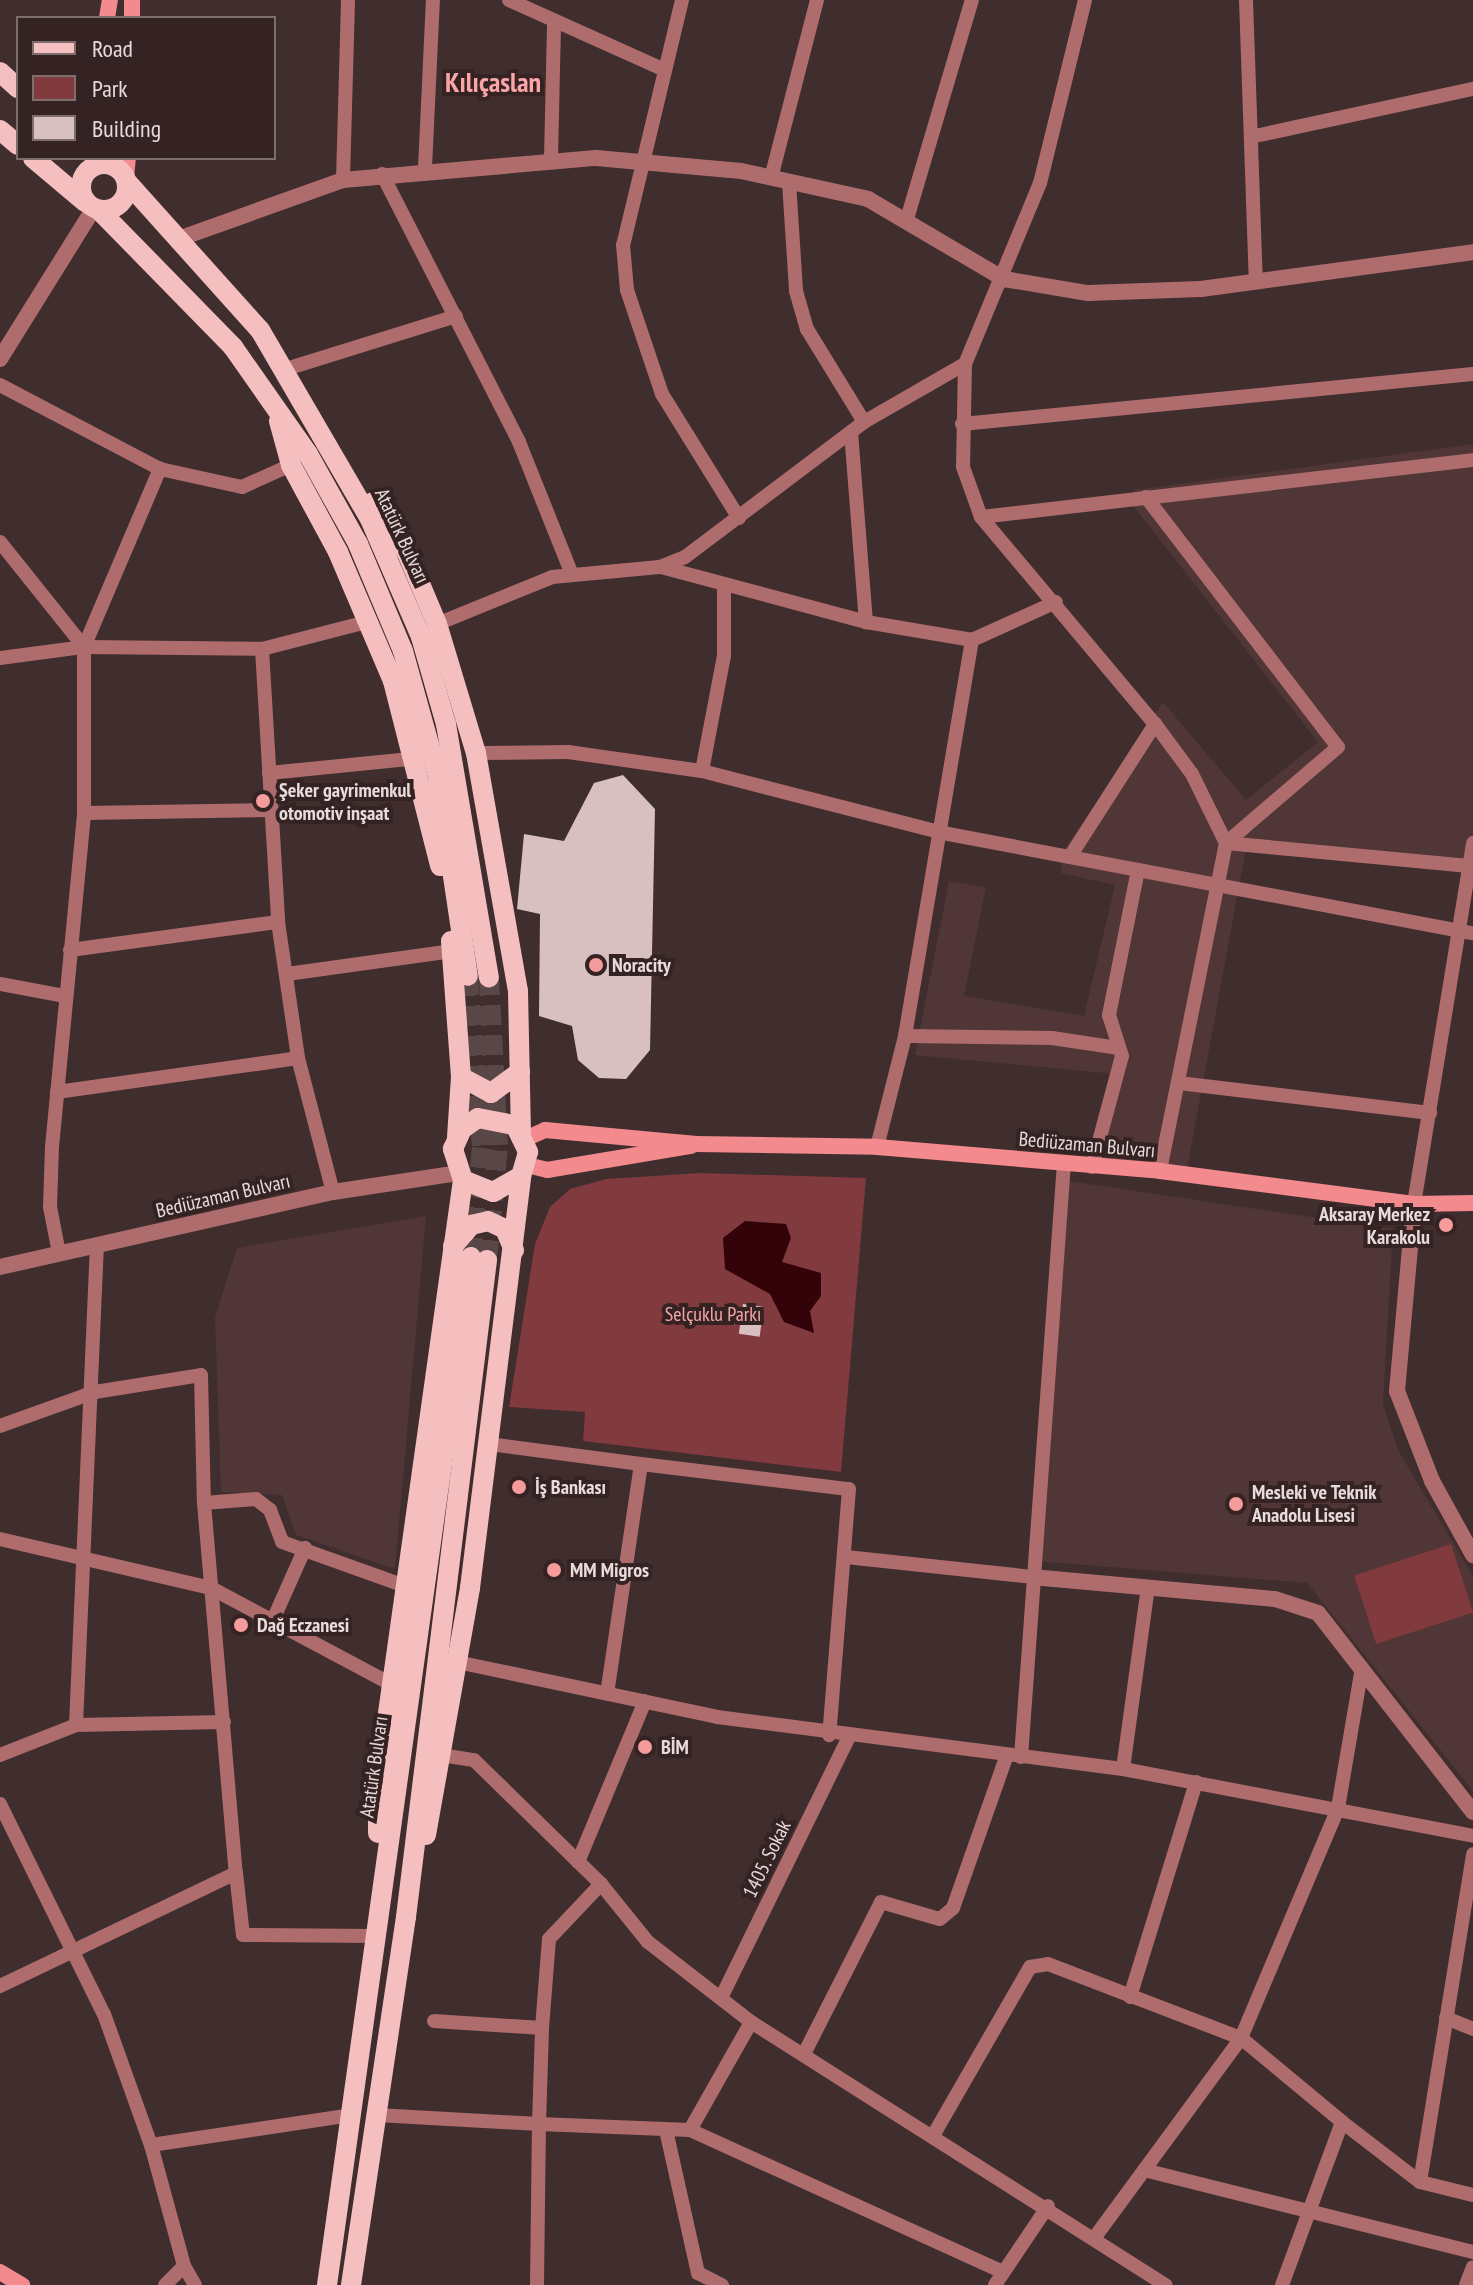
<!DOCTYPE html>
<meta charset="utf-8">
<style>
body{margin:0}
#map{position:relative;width:1473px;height:2285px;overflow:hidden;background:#402d2d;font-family:"PT Sans Narrow",sans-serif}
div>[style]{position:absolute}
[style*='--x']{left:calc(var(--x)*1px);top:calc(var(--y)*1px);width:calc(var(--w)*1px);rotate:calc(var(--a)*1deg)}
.built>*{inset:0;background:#503636}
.green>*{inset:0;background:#813a3e;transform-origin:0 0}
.water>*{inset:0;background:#330309}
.building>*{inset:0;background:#d9c0c0;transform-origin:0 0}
.primary-tunnel>*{height:20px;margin-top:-10px;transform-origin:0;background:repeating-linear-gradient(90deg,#594747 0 20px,transparent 0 30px)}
.minor>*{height:14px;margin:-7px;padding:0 7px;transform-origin:7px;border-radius:7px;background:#ae6c6d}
.tertiary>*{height:16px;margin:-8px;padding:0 8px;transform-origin:8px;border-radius:8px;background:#ae6c6d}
.secondary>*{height:16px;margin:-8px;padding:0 8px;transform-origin:8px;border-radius:8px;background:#f38a8e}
.primary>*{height:20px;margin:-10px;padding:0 10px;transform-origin:10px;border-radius:10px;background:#f6bfbf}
.primary>.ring{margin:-10px;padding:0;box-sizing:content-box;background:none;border:20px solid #f6bfbf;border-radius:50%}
.dots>*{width:22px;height:22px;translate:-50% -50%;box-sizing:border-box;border:4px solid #352323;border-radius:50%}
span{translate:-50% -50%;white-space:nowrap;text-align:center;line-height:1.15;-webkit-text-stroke:8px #352323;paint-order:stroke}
.street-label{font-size:20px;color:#e8dbdb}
.poi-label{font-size:20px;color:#e8dbdb;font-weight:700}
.left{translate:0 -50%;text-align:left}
.right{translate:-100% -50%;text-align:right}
.park-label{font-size:20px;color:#f5a6a7}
.district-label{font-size:28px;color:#faa6a7;font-weight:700}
.legend{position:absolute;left:16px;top:16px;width:260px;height:144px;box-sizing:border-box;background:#352323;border:2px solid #7d6d6d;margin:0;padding:10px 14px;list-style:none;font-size:24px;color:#e8dbdb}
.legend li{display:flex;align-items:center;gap:16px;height:40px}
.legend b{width:40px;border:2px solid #7d6d6d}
</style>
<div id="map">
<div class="built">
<div style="clip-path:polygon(1473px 444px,1473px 869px,1246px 848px,1186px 1175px,1092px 1167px,1116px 1074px,915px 1055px,949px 881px,986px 887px,964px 996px,1084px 1016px,1115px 885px,1061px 873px,1062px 853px,1163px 702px,1246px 800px,1318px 742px,1128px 499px,1135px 490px)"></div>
<div style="clip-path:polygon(1068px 1181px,1393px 1229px,1383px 1404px,1398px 1450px,1473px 1576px,1473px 1791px,1307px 1583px,1036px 1561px)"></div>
<div style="clip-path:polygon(426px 1216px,395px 1569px,296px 1535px,282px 1495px,221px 1492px,215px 1317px,237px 1248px)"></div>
</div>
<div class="green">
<div style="clip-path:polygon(701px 1173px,866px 1178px,841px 1472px,583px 1441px,585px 1412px,509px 1407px,535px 1244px,550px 1207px,570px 1189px,606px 1179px)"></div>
<div style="left:1451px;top:1544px;width:72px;height:102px;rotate:72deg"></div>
</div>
<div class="water">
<div style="clip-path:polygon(745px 1221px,786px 1224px,791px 1238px,782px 1262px,821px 1273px,821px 1296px,810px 1311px,814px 1333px,784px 1322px,770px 1294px,725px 1269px,723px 1238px)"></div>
</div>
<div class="building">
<div style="clip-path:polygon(623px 775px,655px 809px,650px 1050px,626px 1079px,599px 1078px,578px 1060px,572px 1026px,539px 1016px,540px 914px,517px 909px,524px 834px,564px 841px,594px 783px)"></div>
<div style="left:743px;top:1304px;width:21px;height:30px;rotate:8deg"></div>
</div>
<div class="primary-tunnel">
<div style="--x:468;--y:976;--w:173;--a:85.3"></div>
<div style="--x:482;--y:1148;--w:110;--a:95.8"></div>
<div style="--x:487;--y:1260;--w:116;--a:-84.5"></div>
<div style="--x:498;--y:1145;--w:168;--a:-93.1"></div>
</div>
<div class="minor">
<div style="--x:509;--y:0;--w:171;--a:24.2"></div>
<div style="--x:682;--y:0;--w:252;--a:103.5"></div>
<div style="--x:623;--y:245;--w:45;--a:84.9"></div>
<div style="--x:627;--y:290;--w:110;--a:71.4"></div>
<div style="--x:662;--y:394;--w:146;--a:58.2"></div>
<div style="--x:1085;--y:0;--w:188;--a:103.8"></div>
<div style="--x:1040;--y:183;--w:196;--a:112.5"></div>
<div style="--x:965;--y:364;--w:103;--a:91.1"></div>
<div style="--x:963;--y:467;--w:53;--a:70.2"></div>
<div style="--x:981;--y:517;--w:270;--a:50"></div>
<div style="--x:1155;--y:724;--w:62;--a:53.5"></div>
<div style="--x:1192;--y:774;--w:77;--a:63.8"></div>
<div style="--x:1226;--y:843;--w:335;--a:101.4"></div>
<div style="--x:1246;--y:0;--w:280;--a:88"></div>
<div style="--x:1255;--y:136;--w:223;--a:-12.2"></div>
<div style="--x:551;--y:158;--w:135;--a:-88.7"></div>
<div style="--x:425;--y:168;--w:168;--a:-87.3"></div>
<div style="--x:382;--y:174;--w:301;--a:62.9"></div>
<div style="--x:519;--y:442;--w:140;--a:68.2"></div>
<div style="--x:771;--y:178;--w:184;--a:-75.5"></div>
<div style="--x:343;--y:180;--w:180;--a:-88.4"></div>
<div style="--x:789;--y:182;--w:109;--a:86.3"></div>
<div style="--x:796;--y:291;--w:40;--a:74"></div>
<div style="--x:807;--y:329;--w:109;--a:58.5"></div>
<div style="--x:907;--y:219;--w:228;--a:-73.5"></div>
<div style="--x:286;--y:369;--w:178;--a:-17.3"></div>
<div style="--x:0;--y:385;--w:181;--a:27.7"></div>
<div style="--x:160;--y:469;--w:84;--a:12.4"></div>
<div style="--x:242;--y:487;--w:54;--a:-24.2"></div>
<div style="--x:962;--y:424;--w:513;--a:-5.59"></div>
<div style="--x:851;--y:432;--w:191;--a:85.5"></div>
<div style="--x:1146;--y:497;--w:315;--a:52.5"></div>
<div style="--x:1338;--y:747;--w:148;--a:139.4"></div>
<div style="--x:981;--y:517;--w:495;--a:-6.6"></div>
<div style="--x:0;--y:542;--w:134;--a:51.3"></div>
<div style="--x:661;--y:567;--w:212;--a:15"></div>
<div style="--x:866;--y:622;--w:108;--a:9.6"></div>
<div style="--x:972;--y:640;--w:92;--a:-24.3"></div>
<div style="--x:437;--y:624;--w:124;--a:-22.2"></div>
<div style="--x:552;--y:577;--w:108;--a:-5.3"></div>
<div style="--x:660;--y:567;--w:27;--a:-22"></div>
<div style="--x:685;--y:557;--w:224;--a:-37"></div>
<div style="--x:864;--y:422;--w:116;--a:-29.9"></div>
<div style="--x:262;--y:649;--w:273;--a:86.6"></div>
<div style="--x:278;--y:922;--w:137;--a:81.6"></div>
<div style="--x:298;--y:1058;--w:138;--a:75.4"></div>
<div style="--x:0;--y:658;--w:85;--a:-7.5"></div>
<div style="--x:84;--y:647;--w:178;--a:0.6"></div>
<div style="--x:262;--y:649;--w:112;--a:-14.5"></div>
<div style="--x:476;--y:753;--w:92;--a:-0.6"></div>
<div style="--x:568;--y:752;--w:135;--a:8.1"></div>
<div style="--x:702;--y:771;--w:249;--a:14.4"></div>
<div style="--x:943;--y:833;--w:198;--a:10.7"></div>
<div style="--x:702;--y:771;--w:117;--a:-79.2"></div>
<div style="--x:724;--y:656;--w:72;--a:-90"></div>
<div style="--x:269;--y:773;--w:150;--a:-5.7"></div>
<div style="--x:84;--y:813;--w:187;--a:-0.9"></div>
<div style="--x:1226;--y:843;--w:244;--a:5.4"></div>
<div style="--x:1071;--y:855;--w:156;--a:-57.3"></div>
<div style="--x:70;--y:950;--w:210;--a:-7.7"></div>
<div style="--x:287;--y:974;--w:167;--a:-7.9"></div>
<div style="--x:0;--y:984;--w:65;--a:10.6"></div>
<div style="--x:905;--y:1036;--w:147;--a:0.8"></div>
<div style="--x:1052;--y:1038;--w:68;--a:8.5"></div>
<div style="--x:1179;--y:1083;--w:253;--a:6.8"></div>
<div style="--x:57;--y:1092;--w:243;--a:-8"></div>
<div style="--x:877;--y:1147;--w:114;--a:-75.8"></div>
<div style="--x:905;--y:1036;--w:402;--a:-80.4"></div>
<div style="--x:1092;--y:1167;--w:115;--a:-74.9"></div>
<div style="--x:1122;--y:1056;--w:43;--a:-107.6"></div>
<div style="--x:1109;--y:1015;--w:148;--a:-78.7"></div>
<div style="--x:1138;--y:870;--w:341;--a:10.7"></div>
<div style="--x:1414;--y:1204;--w:366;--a:-80.7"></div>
<div style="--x:59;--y:1253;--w:47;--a:-101.1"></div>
<div style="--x:50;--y:1207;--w:60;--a:-88.1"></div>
<div style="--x:52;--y:1147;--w:336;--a:-84.5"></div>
<div style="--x:84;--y:813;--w:166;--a:-90"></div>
<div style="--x:84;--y:647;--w:194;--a:-66.9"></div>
<div style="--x:0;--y:1426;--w:101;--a:-19.7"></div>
<div style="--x:95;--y:1392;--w:107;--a:-9.1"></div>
<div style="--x:201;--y:1375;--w:128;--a:88.7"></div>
<div style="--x:204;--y:1503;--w:371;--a:85.1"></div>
<div style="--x:236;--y:1873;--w:262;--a:154.4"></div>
<div style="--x:489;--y:1444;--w:153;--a:7.5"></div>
<div style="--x:641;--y:1464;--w:232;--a:98.4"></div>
<div style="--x:641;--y:1464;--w:209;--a:6.9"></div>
<div style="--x:849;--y:1489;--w:247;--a:94.6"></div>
<div style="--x:204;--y:1503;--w:52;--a:-4.4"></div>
<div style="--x:256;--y:1499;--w:18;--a:38"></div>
<div style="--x:270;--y:1510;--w:34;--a:69"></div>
<div style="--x:282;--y:1542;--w:134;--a:19.7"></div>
<div style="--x:0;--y:1539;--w:217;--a:13.1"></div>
<div style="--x:211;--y:1588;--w:206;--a:28.1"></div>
<div style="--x:846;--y:1557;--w:187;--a:6.1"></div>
<div style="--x:273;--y:1620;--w:79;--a:-66"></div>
<div style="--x:457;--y:1662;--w:266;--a:11.9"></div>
<div style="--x:717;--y:1717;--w:409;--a:7.3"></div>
<div style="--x:1123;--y:1769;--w:356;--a:10.8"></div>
<div style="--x:76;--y:1725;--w:478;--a:-87.5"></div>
<div style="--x:0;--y:1755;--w:82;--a:-21.5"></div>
<div style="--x:76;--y:1725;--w:148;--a:-1.2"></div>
<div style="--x:441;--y:1755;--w:33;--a:9"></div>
<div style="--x:474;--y:1760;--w:177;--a:44.3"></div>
<div style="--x:601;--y:1884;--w:75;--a:51"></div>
<div style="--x:648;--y:1942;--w:130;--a:37.8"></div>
<div style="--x:751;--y:2022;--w:491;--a:32.4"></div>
<div style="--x:1021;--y:1757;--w:596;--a:-85.86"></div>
<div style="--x:1123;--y:1769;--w:184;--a:-82.2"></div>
<div style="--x:0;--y:1804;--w:234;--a:63.7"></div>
<div style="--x:104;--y:2014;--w:139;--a:70.3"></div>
<div style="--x:151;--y:2145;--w:125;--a:74.7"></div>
<div style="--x:184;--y:2266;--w:27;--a:135"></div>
<div style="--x:578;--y:1862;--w:174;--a:-67.4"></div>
<div style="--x:236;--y:1873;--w:62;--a:83.6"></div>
<div style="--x:243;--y:1935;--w:133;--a:0.4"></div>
<div style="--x:1130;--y:1997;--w:225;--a:-72.9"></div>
<div style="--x:721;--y:1998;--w:291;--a:-63.9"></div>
<div style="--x:1446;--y:2018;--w:29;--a:22"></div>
<div style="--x:434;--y:2021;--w:108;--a:3.7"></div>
<div style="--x:542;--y:2028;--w:89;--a:-85.5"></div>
<div style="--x:549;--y:1939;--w:76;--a:-46.6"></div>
<div style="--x:804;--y:2054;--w:170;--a:-63.1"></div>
<div style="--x:881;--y:1902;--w:61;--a:16.1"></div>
<div style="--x:940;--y:1919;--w:17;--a:-40"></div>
<div style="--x:953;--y:1908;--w:162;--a:-70.6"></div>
<div style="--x:377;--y:2115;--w:162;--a:3.2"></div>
<div style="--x:539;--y:2124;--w:96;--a:-88.2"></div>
<div style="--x:1342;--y:2122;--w:98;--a:37.6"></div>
<div style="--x:1420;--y:2182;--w:55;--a:13.8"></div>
<div style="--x:666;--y:2130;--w:147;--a:77.4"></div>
<div style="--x:698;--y:2273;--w:27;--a:27"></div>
<div style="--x:690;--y:2130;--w:124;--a:-60.5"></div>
<div style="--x:934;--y:2134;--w:193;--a:-60.1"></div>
<div style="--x:1030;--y:1967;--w:18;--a:-9"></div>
<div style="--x:1048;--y:1964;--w:207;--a:21"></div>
<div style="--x:1241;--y:2038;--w:131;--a:39.7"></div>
<div style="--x:1342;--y:2122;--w:174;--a:110.2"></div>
<div style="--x:151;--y:2145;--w:202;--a:-8.5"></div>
<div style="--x:1144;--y:2170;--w:339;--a:14"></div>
<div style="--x:1420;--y:2182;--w:332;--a:-80.8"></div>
<div style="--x:1095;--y:2237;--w:247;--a:-53.7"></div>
<div style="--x:1241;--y:2038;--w:250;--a:-67.1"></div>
<div style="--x:1338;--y:1808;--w:142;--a:-80.3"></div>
<div style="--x:184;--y:2266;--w:22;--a:60"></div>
<div style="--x:537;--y:2285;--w:161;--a:-89.3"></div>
<div style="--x:539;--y:2124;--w:151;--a:2.3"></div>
<div style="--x:690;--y:2130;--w:344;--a:24.4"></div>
<div style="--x:995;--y:2285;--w:95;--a:-56.1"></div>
<div style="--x:1466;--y:2285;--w:19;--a:-69"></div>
</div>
<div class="tertiary">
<div style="--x:181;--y:238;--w:172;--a:-19.7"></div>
<div style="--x:343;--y:180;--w:254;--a:-5"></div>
<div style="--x:596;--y:158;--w:146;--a:5.1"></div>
<div style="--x:741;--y:171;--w:130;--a:12.4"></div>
<div style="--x:868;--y:199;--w:158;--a:30.5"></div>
<div style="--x:1004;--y:279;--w:85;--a:9.5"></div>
<div style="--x:1088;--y:293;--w:113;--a:-2"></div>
<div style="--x:1201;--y:289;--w:275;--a:-7.7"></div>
<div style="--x:0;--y:359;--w:178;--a:-58.1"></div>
<div style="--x:1414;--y:1204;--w:188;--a:95.2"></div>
<div style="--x:1397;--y:1391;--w:97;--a:68.7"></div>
<div style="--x:1432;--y:1481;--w:85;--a:61"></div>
<div style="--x:0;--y:1267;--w:341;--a:-12.7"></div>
<div style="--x:333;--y:1192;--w:126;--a:-8.6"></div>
<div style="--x:1032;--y:1577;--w:244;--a:5.2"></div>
<div style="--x:1275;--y:1599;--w:45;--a:18"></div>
<div style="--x:1318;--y:1613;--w:252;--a:52.1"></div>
</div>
<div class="secondary">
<div style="--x:107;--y:18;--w:18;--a:-81"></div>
<div style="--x:132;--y:18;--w:18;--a:-90"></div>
<div style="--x:105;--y:158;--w:6;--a:81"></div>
<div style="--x:126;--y:179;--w:21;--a:-85"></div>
<div style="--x:525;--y:1139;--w:22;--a:-24"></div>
<div style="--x:545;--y:1130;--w:152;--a:5.3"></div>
<div style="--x:696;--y:1144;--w:181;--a:0.9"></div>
<div style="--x:877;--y:1147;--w:284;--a:4.8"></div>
<div style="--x:1160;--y:1171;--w:256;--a:7.4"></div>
<div style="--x:1414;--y:1204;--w:59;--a:-1"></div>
<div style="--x:527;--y:1165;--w:21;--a:14"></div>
<div style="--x:547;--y:1170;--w:146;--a:-9.5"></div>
<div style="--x:0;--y:2272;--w:26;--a:31"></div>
</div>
<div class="primary">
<div style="--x:0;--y:72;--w:24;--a:42"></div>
<div style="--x:0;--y:130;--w:23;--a:40"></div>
<div style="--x:33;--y:158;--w:68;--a:40.2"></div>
<div class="ring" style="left:81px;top:164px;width:26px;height:26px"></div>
<div style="--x:127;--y:182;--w:199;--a:48.1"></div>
<div style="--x:260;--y:330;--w:219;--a:59.8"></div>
<div style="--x:370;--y:519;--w:129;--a:66.6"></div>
<div style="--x:421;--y:637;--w:91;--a:74"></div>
<div style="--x:446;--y:724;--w:257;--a:80.4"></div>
<div style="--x:99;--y:210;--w:192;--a:45.6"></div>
<div style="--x:233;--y:347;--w:131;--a:55"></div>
<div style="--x:308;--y:454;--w:103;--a:60.9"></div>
<div style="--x:358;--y:544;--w:116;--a:67.2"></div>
<div style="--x:403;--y:651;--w:130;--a:74.4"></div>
<div style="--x:438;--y:776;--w:202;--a:81.5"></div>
<div style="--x:279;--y:421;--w:46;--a:74.7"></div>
<div style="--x:291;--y:465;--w:99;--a:61.6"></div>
<div style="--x:338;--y:552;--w:140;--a:66.9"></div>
<div style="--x:393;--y:681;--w:191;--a:75.7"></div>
<div style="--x:373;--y:502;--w:61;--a:56.3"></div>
<div style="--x:407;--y:553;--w:77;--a:67.1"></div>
<div style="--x:437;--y:624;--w:135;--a:73.2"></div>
<div style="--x:476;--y:753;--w:242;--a:80"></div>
<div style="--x:518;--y:991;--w:141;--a:88.8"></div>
<div style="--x:451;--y:941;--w:136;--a:85.8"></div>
<div style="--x:461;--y:1077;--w:60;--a:93.8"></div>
<div style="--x:461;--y:1077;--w:34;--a:28"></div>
<div style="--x:491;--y:1093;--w:36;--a:-36"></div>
<div style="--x:453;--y:1246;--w:28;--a:-49"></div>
<div style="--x:471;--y:1225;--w:17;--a:-13"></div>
<div style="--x:488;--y:1221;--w:19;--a:25"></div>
<div style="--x:505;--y:1229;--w:23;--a:67"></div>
<div style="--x:378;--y:1833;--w:49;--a:-90"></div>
<div style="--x:378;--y:1784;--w:610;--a:-81.99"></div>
<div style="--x:463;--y:1180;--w:33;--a:-108"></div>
<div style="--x:453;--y:1149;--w:22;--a:-66"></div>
<div style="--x:462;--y:1129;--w:19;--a:-35"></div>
<div style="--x:478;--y:1118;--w:38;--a:11"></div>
<div style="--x:515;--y:1125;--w:30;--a:64"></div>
<div style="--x:528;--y:1152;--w:25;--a:106"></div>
<div style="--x:521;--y:1176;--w:32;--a:150"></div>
<div style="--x:493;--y:1192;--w:32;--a:-158"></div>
<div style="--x:426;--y:1835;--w:251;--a:-79.9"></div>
<div style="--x:470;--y:1588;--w:415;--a:-82.9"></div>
<div style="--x:327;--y:2285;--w:1038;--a:-82.03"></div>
<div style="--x:351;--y:2285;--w:372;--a:-81.5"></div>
<div style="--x:406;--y:1917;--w:662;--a:-82.97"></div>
</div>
<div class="dots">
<div style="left:263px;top:801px;background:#f59b9c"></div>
<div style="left:596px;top:965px;background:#f59b9c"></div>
<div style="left:1446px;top:1225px;background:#f59b9c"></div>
<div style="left:519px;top:1487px;background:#f59b9c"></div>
<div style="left:1236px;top:1504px;background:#f59b9c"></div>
<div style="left:554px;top:1570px;background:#f59b9c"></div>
<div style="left:241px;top:1625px;background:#f59b9c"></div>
<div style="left:645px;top:1747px;background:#f59b9c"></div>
</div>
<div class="street-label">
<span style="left:402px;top:536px;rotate:65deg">Atatürk Bulvarı</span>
<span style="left:1087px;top:1145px;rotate:5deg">Bediüzaman Bulvarı</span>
<span style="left:223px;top:1196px;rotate:-13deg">Bediüzaman Bulvarı</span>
<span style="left:374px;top:1767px;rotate:-82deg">Atatürk Bulvarı</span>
<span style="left:767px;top:1859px;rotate:-64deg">1405. Sokak</span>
</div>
<div class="poi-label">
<span class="left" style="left:279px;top:802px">Şeker gayrimenkul<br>otomotiv inşaat</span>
<span class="left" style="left:612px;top:965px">Noracity</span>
<span class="right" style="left:1430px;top:1226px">Aksaray Merkez<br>Karakolu</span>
<span class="left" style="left:535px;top:1487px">İş Bankası</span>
<span class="left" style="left:1252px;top:1504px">Mesleki ve Teknik<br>Anadolu Lisesi</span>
<span class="left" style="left:570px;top:1570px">MM Migros</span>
<span class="left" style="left:257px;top:1625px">Dağ Eczanesi</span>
<span class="left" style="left:661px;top:1747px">BİM</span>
</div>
<div class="park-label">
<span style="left:713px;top:1314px">Selçuklu Parkı</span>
</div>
<div class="district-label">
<span style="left:493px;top:82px">Kılıçaslan</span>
</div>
<ul class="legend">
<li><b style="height:10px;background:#f6bfbf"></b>Road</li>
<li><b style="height:22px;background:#813a3e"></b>Park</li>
<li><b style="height:22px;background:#d9c0c0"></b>Building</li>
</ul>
</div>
